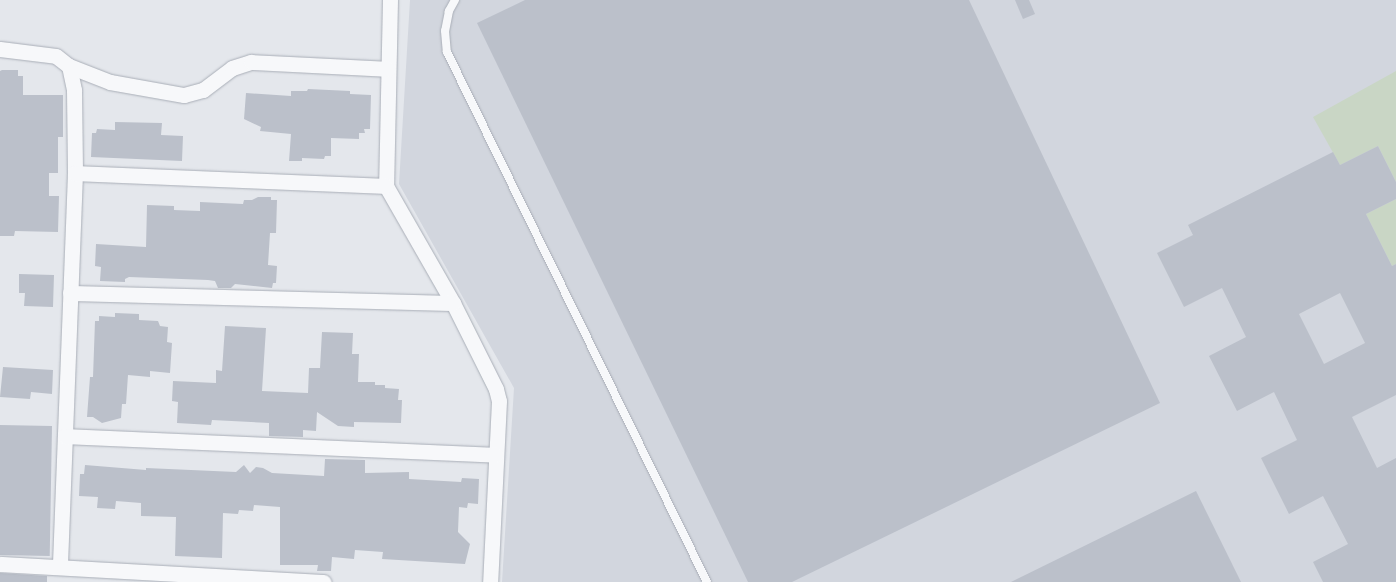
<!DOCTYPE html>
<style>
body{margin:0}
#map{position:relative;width:1396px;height:582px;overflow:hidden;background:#e4e7ec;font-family:Commissioner,sans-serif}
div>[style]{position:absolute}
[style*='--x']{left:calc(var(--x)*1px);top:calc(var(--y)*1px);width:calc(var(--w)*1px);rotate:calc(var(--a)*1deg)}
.built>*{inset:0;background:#d2d6de}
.green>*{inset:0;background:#c9d6c5}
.building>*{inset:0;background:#bbc0ca;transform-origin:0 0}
.roads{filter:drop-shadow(0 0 1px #a9aeb7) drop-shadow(0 0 1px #a9aeb7)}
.lane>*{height:8px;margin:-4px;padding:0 4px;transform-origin:4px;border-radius:4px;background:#f7f8fa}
.street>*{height:15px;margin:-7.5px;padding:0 7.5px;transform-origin:7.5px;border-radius:7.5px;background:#f7f8fa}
span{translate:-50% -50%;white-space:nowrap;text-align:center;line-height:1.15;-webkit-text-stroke:4px #f4f6f9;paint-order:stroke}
</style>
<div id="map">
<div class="built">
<div style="clip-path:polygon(410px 0,1396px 0,1396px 582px,502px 582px,514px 388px,399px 184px)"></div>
</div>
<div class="green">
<div style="clip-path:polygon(1396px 71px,1396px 182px,1378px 146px,1340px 165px,1313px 117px)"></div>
<div style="clip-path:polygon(1396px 199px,1396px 264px,1392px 266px,1366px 214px)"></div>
</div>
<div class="building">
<div style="clip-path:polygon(525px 0,969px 0,1160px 403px,792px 582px,748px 582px,477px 23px)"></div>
<div style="clip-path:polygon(1015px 0,1029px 0,1035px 14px,1023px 19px)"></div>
<div style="clip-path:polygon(2px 70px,18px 70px,18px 76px,23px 76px,23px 95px,63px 95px,63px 137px,58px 137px,58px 173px,49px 173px,49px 196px,59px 196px,58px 232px,15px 231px,14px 236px,0 236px,0 71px)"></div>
<div style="clip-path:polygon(308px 89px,350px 91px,350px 94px,371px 95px,370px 129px,364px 129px,365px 133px,359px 133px,359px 139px,331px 138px,331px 156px,325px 156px,324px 159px,302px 158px,302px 161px,289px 161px,291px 134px,260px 131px,261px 127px,244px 119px,246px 93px,291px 96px,291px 91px,307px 91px)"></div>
<div style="clip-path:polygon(115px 122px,162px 123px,161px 135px,183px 136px,182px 161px,91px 157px,92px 133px,96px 133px,97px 129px,115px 130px)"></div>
<div style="clip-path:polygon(evenodd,1378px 146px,1396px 182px,1396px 199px,1366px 214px,1392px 266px,1396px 264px,1396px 395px,1352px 417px,1377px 468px,1396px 458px,1396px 582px,1323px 582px,1313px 562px,1348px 544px,1323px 496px,1289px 514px,1261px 458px,1297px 440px,1274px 392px,1237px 411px,1209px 356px,1246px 337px,1222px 288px,1184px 307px,1157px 253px,1193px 235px,1188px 225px,1333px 152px,1340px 165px,1378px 146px,1340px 293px,1365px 343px,1324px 364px,1299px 314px,1340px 293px)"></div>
<div style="clip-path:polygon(258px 197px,271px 197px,271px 200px,277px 200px,276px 233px,270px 233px,268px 265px,277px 266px,276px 283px,273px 283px,272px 288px,235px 284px,231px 288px,218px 288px,215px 281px,208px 280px,129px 277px,125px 279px,125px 282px,100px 281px,101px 267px,95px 266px,96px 244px,146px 247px,147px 205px,174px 206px,174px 210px,200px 211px,200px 202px,243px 204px,244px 200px,252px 200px)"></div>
<div style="clip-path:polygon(19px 274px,54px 275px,53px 307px,24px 306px,25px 293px,19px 293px)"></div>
<div style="clip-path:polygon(115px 313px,139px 314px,139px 320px,158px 321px,160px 326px,168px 327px,167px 342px,172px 343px,170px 373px,150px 371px,150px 377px,128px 375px,126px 404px,122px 404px,121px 418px,102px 423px,93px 417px,87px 417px,90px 377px,93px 377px,95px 321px,99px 321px,99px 316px,115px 317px)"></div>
<div style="clip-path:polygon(225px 326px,266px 328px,262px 391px,308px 393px,309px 368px,320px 368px,322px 332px,353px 333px,352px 354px,359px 354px,358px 382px,375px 382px,375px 385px,385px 385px,385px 388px,399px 389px,398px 400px,402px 400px,401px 423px,354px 422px,354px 427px,338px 426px,317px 412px,316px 431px,303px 430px,303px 437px,269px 436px,269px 423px,212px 420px,211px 425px,177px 423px,178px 402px,172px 401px,173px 381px,216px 383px,216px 370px,222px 371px)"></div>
<div style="clip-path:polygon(3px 367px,53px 370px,52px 394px,31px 392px,30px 399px,0 397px)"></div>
<div style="left:0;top:425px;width:52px;height:130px;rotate:1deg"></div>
<div style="clip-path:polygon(325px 459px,365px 460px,365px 473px,409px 472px,409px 479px,461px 482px,462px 478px,479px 479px,478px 504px,468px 503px,467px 508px,459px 507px,458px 532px,470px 544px,465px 564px,382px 559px,383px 552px,355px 550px,354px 559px,332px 557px,331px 571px,317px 571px,318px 565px,280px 565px,280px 507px,254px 505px,253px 511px,239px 510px,238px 514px,223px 513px,222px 558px,175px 556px,176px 517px,141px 516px,141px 503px,116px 501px,115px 509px,97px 508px,98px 497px,79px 496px,80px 474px,84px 474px,85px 465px,146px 470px,146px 468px,236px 472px,244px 465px,250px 473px,256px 467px,263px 468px,272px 473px,324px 476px)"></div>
<div style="clip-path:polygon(1196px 491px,1241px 582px,1011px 582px)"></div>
<div style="clip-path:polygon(0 573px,47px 576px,47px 582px,0 582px)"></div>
</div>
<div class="roads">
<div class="lane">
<div style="--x:455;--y:0;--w:13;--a:119"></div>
<div style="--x:449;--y:11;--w:20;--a:101"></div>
<div style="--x:445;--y:31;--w:21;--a:85"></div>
<div style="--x:447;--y:52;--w:590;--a:63.87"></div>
</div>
<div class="street">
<div style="--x:390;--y:0;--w:186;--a:91.2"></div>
<div style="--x:386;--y:186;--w:135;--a:60.2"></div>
<div style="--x:453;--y:303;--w:96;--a:63.4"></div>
<div style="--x:496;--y:389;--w:12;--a:76"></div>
<div style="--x:499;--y:401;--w:181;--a:92.8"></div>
<div style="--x:0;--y:49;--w:56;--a:7.1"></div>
<div style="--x:56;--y:56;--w:16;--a:38"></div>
<div style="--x:69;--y:66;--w:25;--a:78"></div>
<div style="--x:74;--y:90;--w:83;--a:89.3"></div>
<div style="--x:75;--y:173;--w:394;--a:92.2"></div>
<div style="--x:69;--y:66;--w:44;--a:21.3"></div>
<div style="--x:110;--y:82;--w:75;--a:10"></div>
<div style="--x:184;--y:95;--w:20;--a:-15"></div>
<div style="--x:203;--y:90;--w:36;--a:-37"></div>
<div style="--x:232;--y:68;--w:20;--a:-18"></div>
<div style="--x:251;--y:62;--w:137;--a:2.9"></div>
<div style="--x:75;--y:173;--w:311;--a:2.4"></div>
<div style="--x:70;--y:293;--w:383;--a:1.5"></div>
<div style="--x:65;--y:436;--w:431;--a:2.5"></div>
<div style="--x:0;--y:564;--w:324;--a:3.2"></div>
</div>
</div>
</div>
